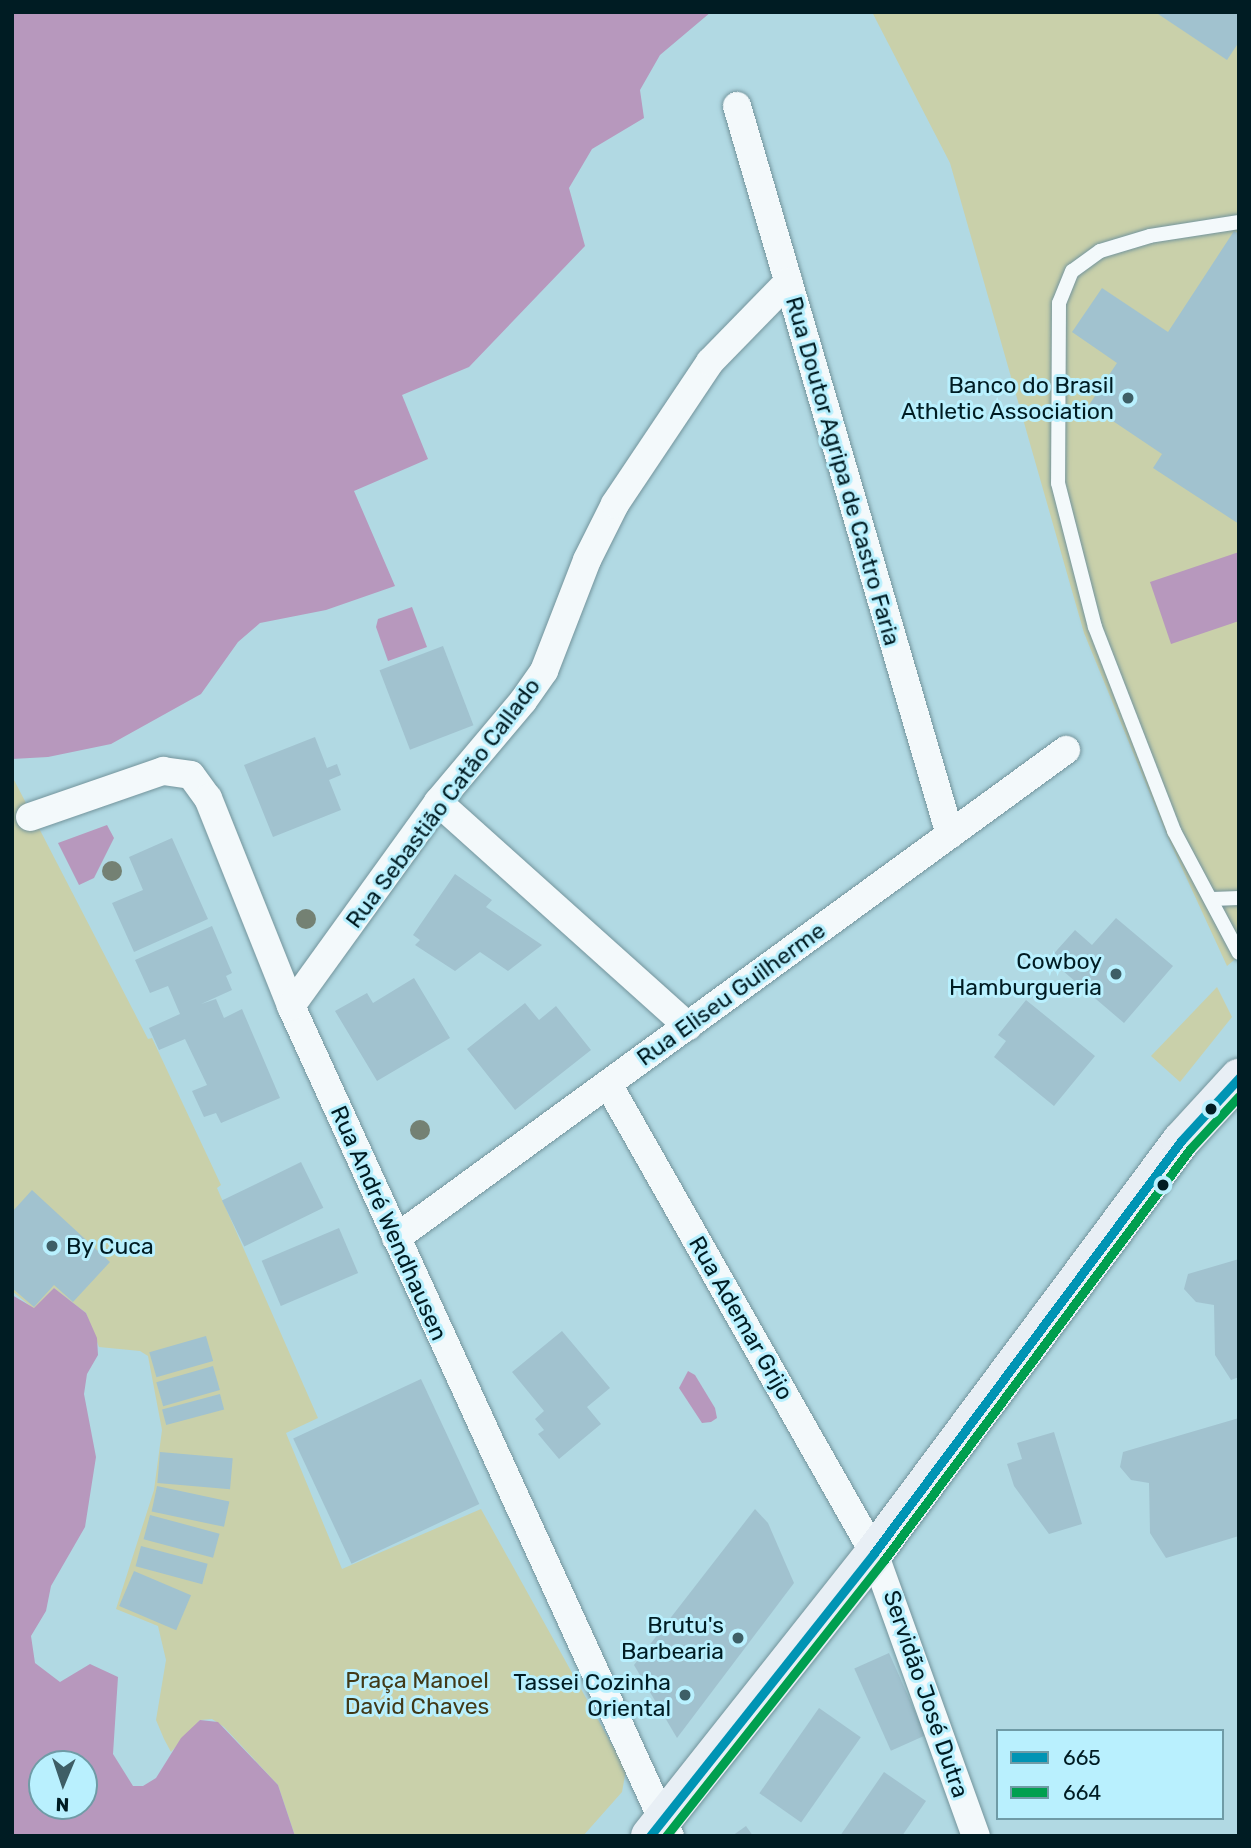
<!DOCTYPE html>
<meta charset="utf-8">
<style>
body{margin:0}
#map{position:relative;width:1251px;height:1848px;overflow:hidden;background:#b1d9e3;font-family:Rubik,sans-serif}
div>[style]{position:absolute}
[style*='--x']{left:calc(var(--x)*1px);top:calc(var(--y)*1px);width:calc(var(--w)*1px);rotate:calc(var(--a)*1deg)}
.green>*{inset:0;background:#c9d0aa}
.water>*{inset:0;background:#b798bd}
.building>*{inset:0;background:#a1c2cf;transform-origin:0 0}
.roads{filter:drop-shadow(0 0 2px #73949c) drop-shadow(0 0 2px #73949c)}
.lane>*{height:14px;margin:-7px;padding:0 7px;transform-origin:7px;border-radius:7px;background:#f3f9fb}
.street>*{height:28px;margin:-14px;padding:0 14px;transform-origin:14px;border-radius:14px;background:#f3f9fb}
.primary>*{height:38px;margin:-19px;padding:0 19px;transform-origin:19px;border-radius:19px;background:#e8eff5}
.bus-1>*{height:9px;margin:-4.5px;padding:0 4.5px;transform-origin:4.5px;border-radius:4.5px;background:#0094b4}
.bus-2>*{height:9px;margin:-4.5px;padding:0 4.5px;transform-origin:4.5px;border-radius:4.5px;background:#009f4f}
.trees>*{width:20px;height:20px;margin:-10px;border-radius:50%;background:#748173}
.dots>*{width:19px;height:19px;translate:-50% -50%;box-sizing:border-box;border:4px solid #b9f0fe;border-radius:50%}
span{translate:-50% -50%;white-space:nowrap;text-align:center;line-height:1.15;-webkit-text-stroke:6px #b9f0fe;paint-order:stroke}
.poi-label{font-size:23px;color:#001c23}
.right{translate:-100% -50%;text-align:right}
.left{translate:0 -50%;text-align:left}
.street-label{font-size:23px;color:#001c23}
.park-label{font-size:23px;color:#423917}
.frame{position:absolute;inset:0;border:14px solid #001c23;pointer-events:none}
.legend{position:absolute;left:996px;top:1729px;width:228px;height:91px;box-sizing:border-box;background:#b9f0fe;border:2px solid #6f9ba6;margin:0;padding:9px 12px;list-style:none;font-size:21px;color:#001c23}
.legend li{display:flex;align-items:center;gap:14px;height:35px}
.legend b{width:35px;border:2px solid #6f9ba6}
.north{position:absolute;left:28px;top:1750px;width:70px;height:70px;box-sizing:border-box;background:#b9f0fe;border:2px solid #6f9ba6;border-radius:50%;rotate:182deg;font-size:19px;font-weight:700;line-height:28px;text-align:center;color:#001c23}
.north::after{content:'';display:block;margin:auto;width:24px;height:32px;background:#3e5e66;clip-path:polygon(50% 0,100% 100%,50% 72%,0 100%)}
</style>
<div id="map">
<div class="green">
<div style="clip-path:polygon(872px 12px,1239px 12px,1239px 956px,1227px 966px,1169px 840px,1084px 633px,950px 163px)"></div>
<div style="clip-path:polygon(12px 776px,148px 1039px,152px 1038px,221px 1185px,217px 1188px,318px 1418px,286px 1433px,342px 1569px,481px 1509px,626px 1770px,622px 1792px,583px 1836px,295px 1836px,278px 1785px,224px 1727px,212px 1719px,200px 1720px,171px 1752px,164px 1739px,156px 1720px,166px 1660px,158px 1626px,116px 1609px,154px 1490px,162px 1430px,148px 1356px,140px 1351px,99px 1347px,86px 1313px,54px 1288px,34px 1309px,12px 1291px)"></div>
<div style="clip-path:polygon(1217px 987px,1232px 1017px,1180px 1082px,1151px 1056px)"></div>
</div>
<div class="water">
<div style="clip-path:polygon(12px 12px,711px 12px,660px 55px,640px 90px,644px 118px,592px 149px,569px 188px,585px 246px,469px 367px,402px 395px,428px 459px,354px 491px,395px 586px,326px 610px,260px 623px,238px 642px,201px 694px,111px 744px,48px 757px,12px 759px)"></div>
<div style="clip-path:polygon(1239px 552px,1239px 621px,1171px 644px,1150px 582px)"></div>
<div style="clip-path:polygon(412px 607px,427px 647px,388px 661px,376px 627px,378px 619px)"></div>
<div style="clip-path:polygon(107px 825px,114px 838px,94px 878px,79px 885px,58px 843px)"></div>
<div style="clip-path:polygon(evenodd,54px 1288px,86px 1313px,97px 1338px,98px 1355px,87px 1374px,84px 1394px,96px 1457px,85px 1527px,51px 1586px,46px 1611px,31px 1636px,35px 1663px,60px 1682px,90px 1664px,118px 1677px,113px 1754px,133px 1786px,143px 1786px,156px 1778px,181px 1738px,200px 1720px,218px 1722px,278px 1785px,295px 1836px,12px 1836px,12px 1295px,34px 1308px,54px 1288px,84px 1764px,84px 1806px,42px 1806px,42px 1764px,84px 1764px)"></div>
<div style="clip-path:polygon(688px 1371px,695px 1375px,715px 1408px,717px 1418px,711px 1422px,702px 1423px,679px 1388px)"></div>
</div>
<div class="building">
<div style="clip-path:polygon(1155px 12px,1239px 12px,1239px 42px,1227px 60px)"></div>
<div style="clip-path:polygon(1234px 231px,1239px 234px,1239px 524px,1153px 468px,1162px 454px,1089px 405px,1117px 363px,1072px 332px,1102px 288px,1168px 332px)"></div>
<div style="left:443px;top:646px;width:85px;height:68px;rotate:69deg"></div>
<div style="clip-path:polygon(315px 737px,327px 768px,337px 764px,341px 775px,329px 780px,341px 810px,273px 837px,244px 765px)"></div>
<div style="clip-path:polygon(172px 838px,208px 919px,134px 952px,112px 903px,143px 890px,129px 857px)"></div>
<div style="clip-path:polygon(455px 874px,492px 900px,486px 907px,542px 945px,508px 971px,480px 952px,455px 971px,415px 945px,420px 940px,413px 935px)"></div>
<div style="clip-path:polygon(1116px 918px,1173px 966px,1124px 1023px,1049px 959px,1075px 930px,1092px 945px)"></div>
<div style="clip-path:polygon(212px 926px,232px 973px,226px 976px,232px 990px,201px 1004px,216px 999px,224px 1018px,242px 1009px,280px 1098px,221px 1123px,216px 1113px,204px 1117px,192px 1091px,207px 1085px,185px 1039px,159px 1050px,149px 1028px,180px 1014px,168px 986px,150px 993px,135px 960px)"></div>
<div style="clip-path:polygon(414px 978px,450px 1038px,377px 1081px,335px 1011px,367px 993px,373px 1003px)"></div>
<div style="clip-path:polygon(1026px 1000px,1095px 1056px,1054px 1106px,994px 1057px,1006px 1041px,998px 1035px)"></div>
<div style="clip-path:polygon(525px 1003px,539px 1020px,556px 1006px,591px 1050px,515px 1110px,467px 1049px)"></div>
<div style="left:301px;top:1162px;width:51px;height:88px;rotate:64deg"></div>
<div style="clip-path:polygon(32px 1190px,110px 1262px,73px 1302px,54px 1285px,34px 1307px,12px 1288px,12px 1212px)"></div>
<div style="left:339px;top:1228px;width:49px;height:84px;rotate:67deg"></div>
<div style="clip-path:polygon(1239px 1259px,1239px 1377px,1231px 1380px,1215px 1355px,1214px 1305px,1196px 1302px,1184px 1289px,1188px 1274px)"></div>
<div style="clip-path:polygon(562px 1331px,610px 1388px,587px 1407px,601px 1424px,559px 1459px,538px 1434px,544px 1430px,535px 1419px,544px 1411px,512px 1372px)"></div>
<div style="left:206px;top:1336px;width:26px;height:59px;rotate:74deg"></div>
<div style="left:213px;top:1366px;width:25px;height:59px;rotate:74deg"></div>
<div style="left:421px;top:1379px;width:138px;height:141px;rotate:65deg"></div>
<div style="left:220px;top:1394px;width:16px;height:60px;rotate:75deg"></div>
<div style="clip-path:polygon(1239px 1418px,1239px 1536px,1166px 1558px,1150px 1533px,1149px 1483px,1131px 1480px,1120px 1467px,1123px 1452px)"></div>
<div style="clip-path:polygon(1054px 1432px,1082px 1524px,1049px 1534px,1014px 1486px,1007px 1464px,1022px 1459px,1017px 1443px)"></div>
<div style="left:160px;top:1452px;width:73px;height:31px;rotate:5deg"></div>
<div style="left:157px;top:1486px;width:74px;height:26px;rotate:12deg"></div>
<div style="clip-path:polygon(755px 1509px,768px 1523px,794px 1583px,677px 1738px,634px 1665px)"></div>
<div style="left:150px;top:1515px;width:72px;height:25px;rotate:15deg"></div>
<div style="left:141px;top:1546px;width:69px;height:21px;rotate:15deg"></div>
<div style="left:134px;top:1571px;width:62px;height:38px;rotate:23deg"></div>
<div style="left:889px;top:1653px;width:90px;height:38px;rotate:66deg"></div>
<div style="left:819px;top:1708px;width:51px;height:104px;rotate:35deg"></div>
<div style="clip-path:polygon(884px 1772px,926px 1801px,902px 1836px,840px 1836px)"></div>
<div style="clip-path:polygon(746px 1826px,753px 1836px,732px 1836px)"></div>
</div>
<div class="roads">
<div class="lane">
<div style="--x:1239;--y:222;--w:90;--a:171.1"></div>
<div style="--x:1150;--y:236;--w:52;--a:163.3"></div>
<div style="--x:1100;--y:251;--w:34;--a:144"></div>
<div style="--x:1072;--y:271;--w:35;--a:112"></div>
<div style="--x:1059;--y:303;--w:180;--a:90.3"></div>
<div style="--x:1058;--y:483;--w:149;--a:75.6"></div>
<div style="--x:1095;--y:627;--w:219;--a:68.8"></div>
<div style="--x:1174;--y:831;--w:138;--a:62"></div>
<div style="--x:1212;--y:899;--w:27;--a:-2"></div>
</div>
<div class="street">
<div style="--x:737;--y:106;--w:759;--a:73.71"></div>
<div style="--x:438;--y:802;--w:336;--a:41.9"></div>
<div style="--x:30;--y:817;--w:141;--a:-19.1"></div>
<div style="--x:163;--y:771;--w:28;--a:8"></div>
<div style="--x:191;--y:775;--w:29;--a:54"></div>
<div style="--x:208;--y:798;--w:224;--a:68.2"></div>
<div style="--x:291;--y:1006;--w:912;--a:65.46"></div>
<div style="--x:291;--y:1006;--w:251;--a:-54.2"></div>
<div style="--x:438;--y:802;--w:132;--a:-49.9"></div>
<div style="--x:523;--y:701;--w:37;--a:-55"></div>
<div style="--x:544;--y:671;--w:119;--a:-68.8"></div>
<div style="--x:587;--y:560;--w:63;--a:-63.4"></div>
<div style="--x:615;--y:504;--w:171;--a:-56.2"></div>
<div style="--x:710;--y:362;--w:112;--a:-45.7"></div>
<div style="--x:608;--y:1084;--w:539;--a:60.44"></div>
<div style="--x:874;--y:1553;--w:301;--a:70.2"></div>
<div style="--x:396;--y:1238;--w:829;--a:-36.07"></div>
</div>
<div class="primary">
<div style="--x:650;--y:1836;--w:361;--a:-51.6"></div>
<div style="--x:874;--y:1553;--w:514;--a:-53.31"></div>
<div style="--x:1181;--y:1141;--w:86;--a:-47.4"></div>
</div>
</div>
<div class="bus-1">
<div style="--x:650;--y:1836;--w:361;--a:-51.6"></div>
<div style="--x:874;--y:1553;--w:514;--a:-53.31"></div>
<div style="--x:1181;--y:1141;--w:86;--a:-47.4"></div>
</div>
<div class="bus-2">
<div style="--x:666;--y:1836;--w:352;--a:-51.7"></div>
<div style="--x:884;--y:1560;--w:512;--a:-53.33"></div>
<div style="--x:1190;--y:1149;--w:72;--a:-47.2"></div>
</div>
<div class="trees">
<div style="left:112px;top:871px"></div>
<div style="left:306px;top:919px"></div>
<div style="left:420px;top:1130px"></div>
</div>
<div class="dots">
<div style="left:1128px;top:398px;background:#3e5e66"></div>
<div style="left:1116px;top:974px;background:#3e5e66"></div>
<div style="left:1211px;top:1109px;background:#001c23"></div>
<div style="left:1163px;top:1185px;background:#001c23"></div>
<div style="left:52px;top:1246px;background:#3e5e66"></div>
<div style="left:738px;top:1638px;background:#3e5e66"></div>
<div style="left:685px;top:1695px;background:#3e5e66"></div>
</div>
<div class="poi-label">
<span class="right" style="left:1114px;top:398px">Banco do Brasil<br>Athletic Association</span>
<span class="right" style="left:1102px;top:974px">Cowboy<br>Hamburgueria</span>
<span class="left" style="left:66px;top:1246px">By Cuca</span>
<span class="right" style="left:724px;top:1638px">Brutu's<br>Barbearia</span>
<span class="right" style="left:671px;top:1695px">Tassei Cozinha<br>Oriental</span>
</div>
<div class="street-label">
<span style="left:843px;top:471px;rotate:74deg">Rua Doutor Agripa de Castro Faria</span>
<span style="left:443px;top:803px;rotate:-53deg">Rua Sebastião Catão Callado</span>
<span style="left:731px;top:994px;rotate:-36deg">Rua Eliseu Guilherme</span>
<span style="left:389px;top:1223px;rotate:66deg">Rua André Wendhausen</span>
<span style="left:741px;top:1318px;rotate:60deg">Rua Ademar Grijo</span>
<span style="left:926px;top:1694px;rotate:71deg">Servidão José Dutra</span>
</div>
<div class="park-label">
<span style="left:417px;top:1693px">Praça Manoel<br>David Chaves</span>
</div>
<div class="frame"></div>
<ul class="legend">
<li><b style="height:9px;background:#0094b4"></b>665</li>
<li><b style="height:9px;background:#009f4f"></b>664</li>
</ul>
<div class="north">N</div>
</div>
